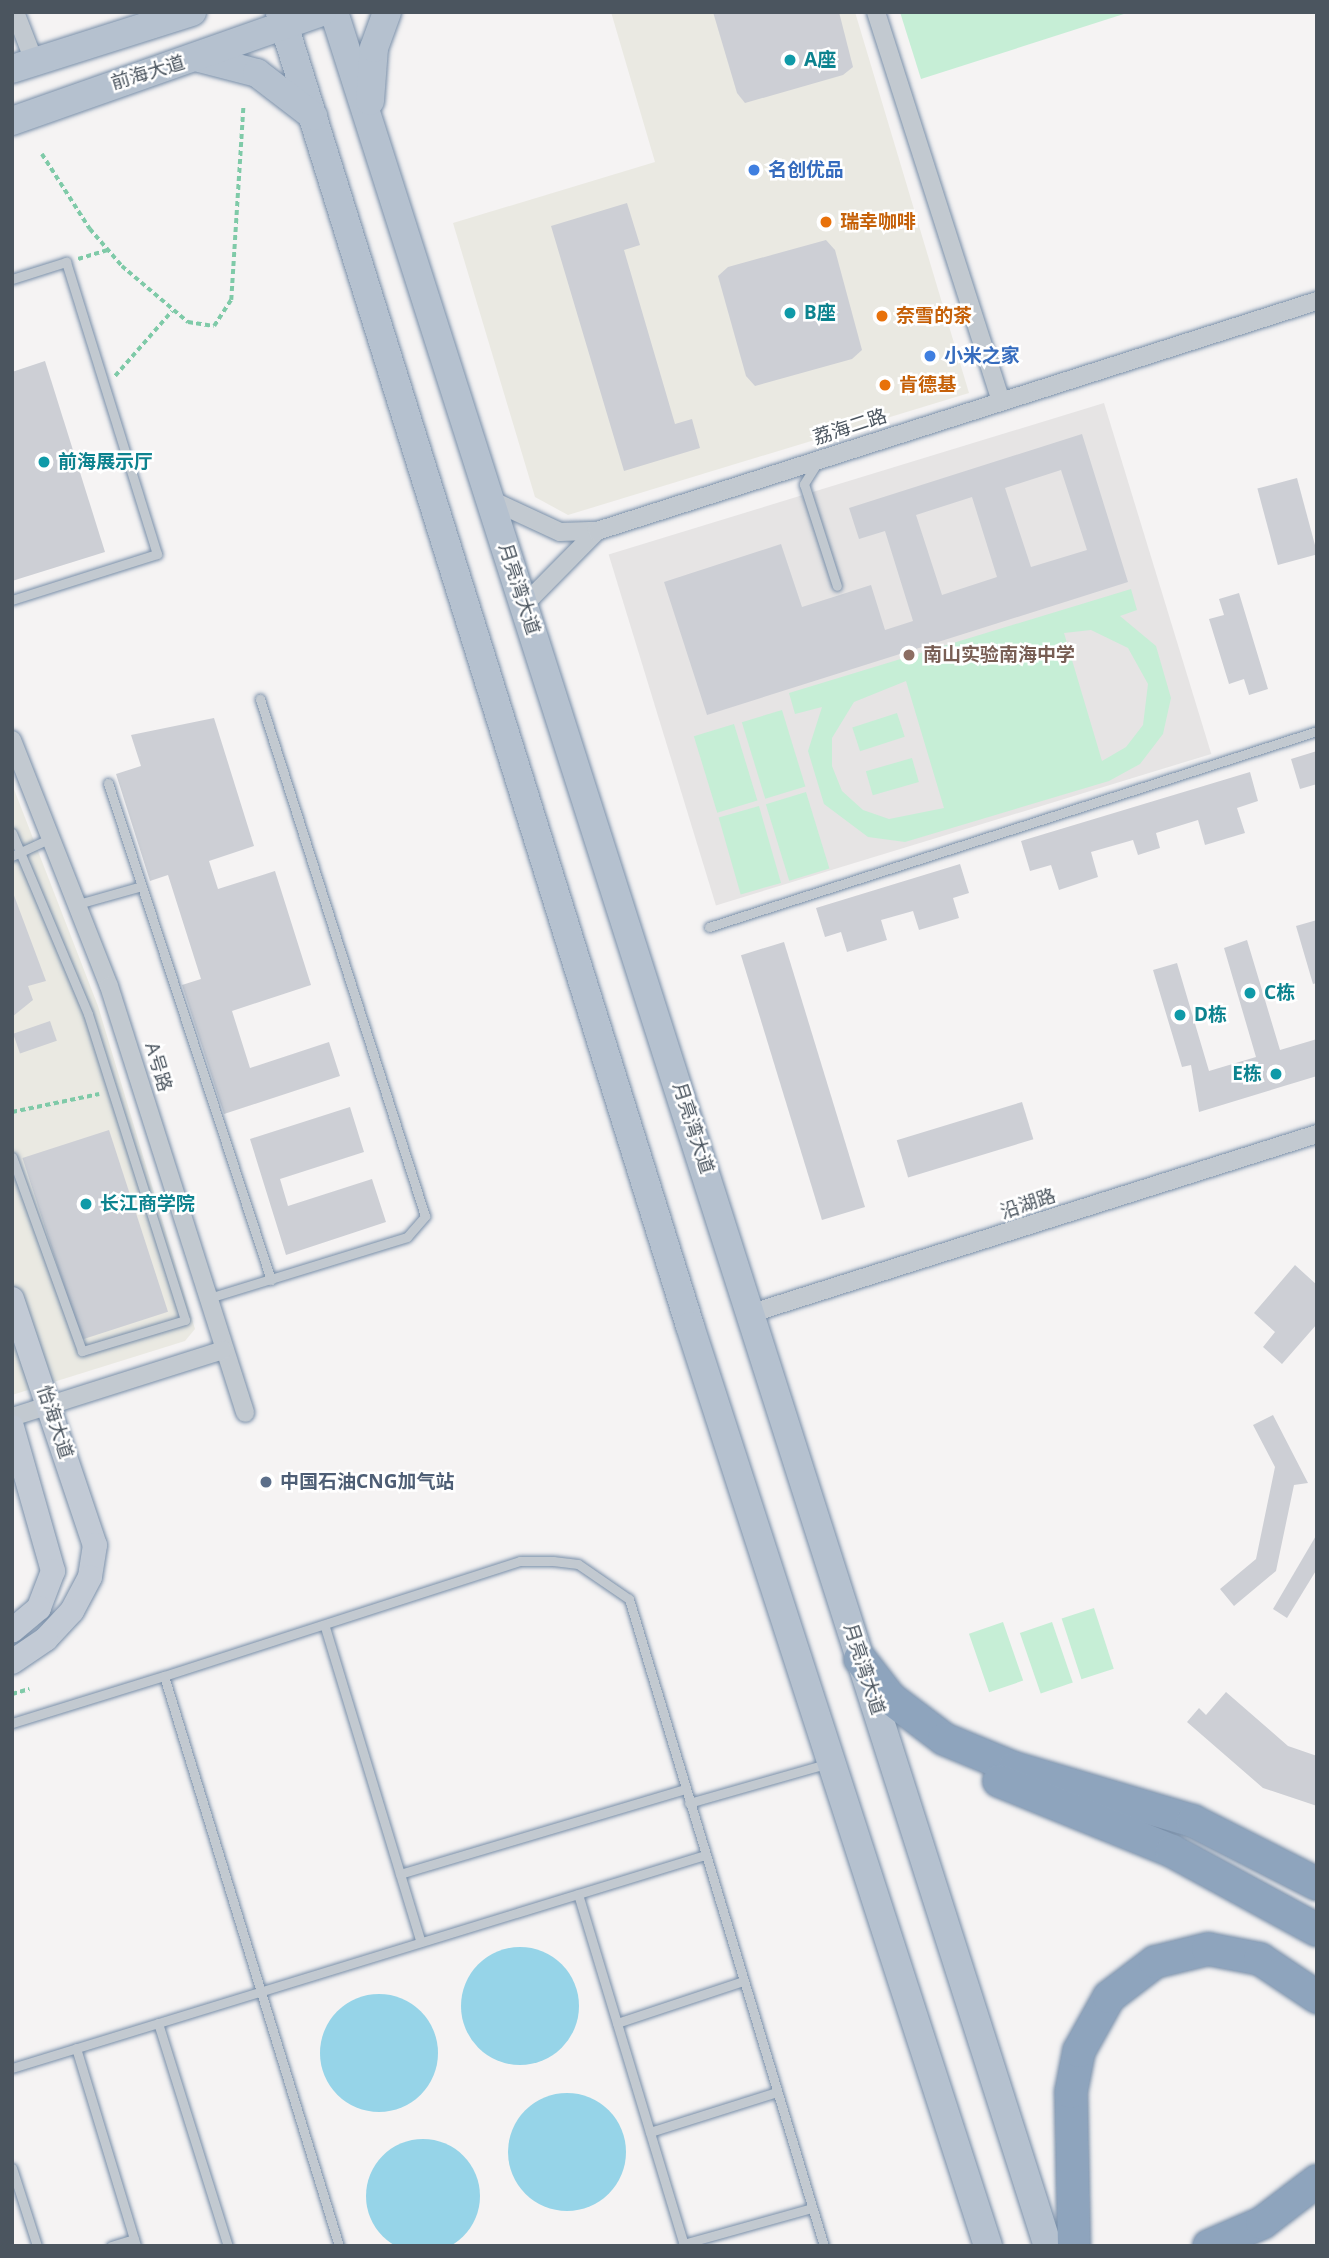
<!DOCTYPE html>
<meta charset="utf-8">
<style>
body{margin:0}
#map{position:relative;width:1329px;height:2258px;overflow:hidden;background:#f5f3f3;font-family:"Noto Sans","Noto Sans SC",sans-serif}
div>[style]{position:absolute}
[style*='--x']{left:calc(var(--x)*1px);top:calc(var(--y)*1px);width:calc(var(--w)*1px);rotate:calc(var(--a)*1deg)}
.commercial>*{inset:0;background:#eae9e2}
.education>*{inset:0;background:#e6e4e4;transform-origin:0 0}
.green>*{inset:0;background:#c6eed6;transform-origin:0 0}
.water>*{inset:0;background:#96d4e8}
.round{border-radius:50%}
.building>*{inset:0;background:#cdcfd5;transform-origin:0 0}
.path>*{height:3.5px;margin-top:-1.75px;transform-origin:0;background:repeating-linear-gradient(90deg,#7fcaa8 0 5px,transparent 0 8.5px)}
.roads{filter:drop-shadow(0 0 2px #798fa9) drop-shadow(0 0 2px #798fa9)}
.lane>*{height:9px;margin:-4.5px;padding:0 4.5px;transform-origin:4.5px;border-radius:4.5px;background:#c2c9d0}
.street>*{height:18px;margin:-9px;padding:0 9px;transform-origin:9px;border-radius:9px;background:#c2c9d0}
.secondary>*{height:24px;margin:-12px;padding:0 12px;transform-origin:12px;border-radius:12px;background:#c2cad5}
.primary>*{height:28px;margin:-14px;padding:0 14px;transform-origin:14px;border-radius:14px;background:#b5c1cf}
.highway>*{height:32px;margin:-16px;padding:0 16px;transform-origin:16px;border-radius:16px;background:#8ea4bd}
.dots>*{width:19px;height:19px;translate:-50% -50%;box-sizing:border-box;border:4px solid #fff;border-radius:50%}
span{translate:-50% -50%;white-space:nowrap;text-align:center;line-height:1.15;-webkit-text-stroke:5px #fff;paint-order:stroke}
.culture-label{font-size:19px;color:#0d838f;font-weight:700}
.left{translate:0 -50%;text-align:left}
.right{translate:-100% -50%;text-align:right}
.street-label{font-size:19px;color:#4b555f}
.shop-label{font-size:19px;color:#366cbe;font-weight:700}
.food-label{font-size:19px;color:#c56008;font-weight:700}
.education-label{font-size:19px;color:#785e54;font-weight:700}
.service-label{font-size:19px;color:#4e5e75;font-weight:700}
.frame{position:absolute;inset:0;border:14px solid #4b555f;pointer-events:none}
</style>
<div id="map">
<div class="commercial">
<div style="clip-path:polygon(611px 12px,855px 12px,969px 393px,568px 515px,535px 497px,453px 223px,655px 162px)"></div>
<div style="clip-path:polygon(12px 784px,98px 1006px,195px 1329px,185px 1341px,12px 1395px)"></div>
</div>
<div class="education">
<div style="left:1104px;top:403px;width:367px;height:518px;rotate:73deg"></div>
</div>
<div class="green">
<div style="clip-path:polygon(900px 12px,1130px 12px,921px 79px)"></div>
<div style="clip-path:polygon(evenodd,1131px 589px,1137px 610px,1120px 616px,1156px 646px,1171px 698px,1163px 734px,1140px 764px,1109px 781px,905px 842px,868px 837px,824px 804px,808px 751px,822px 707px,795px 714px,789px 693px,1131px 589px,1091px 630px,1128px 648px,1148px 684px,1143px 725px,1126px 747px,1102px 761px,1064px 633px,1091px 630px,1131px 589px,906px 681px,944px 808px,889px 819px,863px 810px,842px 791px,832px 766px,832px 738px,854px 702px,906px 681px)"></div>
<div style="left:782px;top:710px;width:80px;height:42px;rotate:73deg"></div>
<div style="left:897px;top:713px;width:25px;height:47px;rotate:72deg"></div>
<div style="left:734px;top:724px;width:80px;height:42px;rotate:73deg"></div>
<div style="left:912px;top:758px;width:25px;height:48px;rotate:74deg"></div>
<div style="left:806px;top:792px;width:80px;height:42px;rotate:73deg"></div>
<div style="left:759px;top:806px;width:80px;height:42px;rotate:74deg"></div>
<div style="left:1094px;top:1608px;width:64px;height:34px;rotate:72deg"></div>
<div style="left:1003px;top:1622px;width:62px;height:36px;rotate:71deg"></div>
<div style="left:1052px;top:1622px;width:64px;height:34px;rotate:71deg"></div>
</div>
<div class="water">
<div class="round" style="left:461px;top:1947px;width:118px;height:118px"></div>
<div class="round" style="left:320px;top:1994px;width:118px;height:118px"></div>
<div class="round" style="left:508px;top:2093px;width:118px;height:118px"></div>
<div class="round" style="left:366px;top:2139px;width:114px;height:114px"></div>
</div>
<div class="building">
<div style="clip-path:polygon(713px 12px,839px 12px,853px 67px,843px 75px,745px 103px,737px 93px)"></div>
<div style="clip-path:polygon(627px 203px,640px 245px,624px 250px,675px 424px,692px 419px,700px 448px,624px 471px,551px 226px)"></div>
<div style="clip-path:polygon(826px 240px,835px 250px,862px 350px,852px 359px,755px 386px,746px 376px,718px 276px,728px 267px)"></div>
<div style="clip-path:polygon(45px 361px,105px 552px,12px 581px,12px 372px)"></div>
<div style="clip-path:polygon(evenodd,1082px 434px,1128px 582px,707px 715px,664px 582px,781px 544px,802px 607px,871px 585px,885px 630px,913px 621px,885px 531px,859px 539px,849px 508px,1082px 434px,1061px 470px,1087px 550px,1031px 567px,1005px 488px,1061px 470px,1082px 434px,972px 497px,997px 577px,942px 595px,916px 515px,972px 497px)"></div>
<div style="left:1297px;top:478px;width:79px;height:41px;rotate:75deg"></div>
<div style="clip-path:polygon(1239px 593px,1268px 689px,1249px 695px,1244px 679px,1229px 684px,1209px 619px,1224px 615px,1219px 599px)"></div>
<div style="clip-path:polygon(214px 718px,254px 846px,209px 861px,218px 889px,275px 871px,311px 985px,232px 1011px,250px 1068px,329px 1042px,340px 1076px,224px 1114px,182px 985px,201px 979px,168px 875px,150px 881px,116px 774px,141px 766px,131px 735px)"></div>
<div style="clip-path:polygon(1317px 751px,1317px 784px,1300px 789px,1291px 759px)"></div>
<div style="clip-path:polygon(1250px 772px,1258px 801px,1237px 808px,1245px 833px,1205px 845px,1198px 820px,1156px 833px,1160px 848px,1138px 855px,1133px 840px,1091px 852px,1098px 877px,1059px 890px,1051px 865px,1030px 871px,1021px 841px)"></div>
<div style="clip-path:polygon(960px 864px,969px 893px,953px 898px,959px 918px,919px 930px,913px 911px,881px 920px,887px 940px,847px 952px,841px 932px,825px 937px,816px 908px)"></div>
<div style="clip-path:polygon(12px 890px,46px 981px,28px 986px,33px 1000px,12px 1017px)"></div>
<div style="clip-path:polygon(1317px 920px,1317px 983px,1313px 984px,1296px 926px)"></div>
<div style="clip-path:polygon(1247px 940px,1280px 1050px,1317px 1039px,1317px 1076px,1199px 1112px,1191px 1065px,1182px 1067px,1153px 970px,1177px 963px,1209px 1071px,1256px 1057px,1224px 948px)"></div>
<div style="left:784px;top:942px;width:277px;height:45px;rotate:73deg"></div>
<div style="left:50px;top:1021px;width:21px;height:39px;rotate:71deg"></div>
<div style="left:1022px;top:1102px;width:39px;height:131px;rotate:73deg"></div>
<div style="clip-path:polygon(350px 1107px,364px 1152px,280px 1179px,288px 1206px,372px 1179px,386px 1222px,286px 1255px,250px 1139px)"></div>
<div style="left:109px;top:1130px;width:191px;height:91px;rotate:72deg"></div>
<div style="clip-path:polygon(1295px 1265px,1317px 1285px,1317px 1324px,1282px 1364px,1263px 1347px,1275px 1332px,1254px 1313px)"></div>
<div style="clip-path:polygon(1273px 1415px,1308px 1483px,1294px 1485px,1276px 1571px,1234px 1606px,1220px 1589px,1256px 1559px,1275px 1467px,1253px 1425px)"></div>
<div style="clip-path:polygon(1317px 1534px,1317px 1569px,1287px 1618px,1273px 1609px)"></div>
<div style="clip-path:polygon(1226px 1692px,1288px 1746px,1317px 1756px,1317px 1806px,1263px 1788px,1187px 1722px,1199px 1708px,1206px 1715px)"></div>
</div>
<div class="path">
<div style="--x:42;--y:154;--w:89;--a:57.4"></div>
<div style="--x:90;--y:229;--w:49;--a:49.1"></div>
<div style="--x:122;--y:266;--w:87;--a:40.3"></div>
<div style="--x:188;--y:322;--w:26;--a:9"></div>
<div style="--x:214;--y:326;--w:31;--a:-57"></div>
<div style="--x:231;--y:300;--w:193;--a:-86.4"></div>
<div style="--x:78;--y:259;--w:30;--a:-17"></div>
<div style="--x:115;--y:376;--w:86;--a:-48.8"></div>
<div style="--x:12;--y:1112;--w:89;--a:-11.7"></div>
<div style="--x:12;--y:1694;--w:18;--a:-16"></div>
</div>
<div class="roads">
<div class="lane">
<div style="--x:12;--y:279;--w:57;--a:-17.5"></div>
<div style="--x:66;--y:262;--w:306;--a:72.7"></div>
<div style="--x:157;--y:554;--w:152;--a:162.4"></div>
<div style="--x:817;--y:463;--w:25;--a:122"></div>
<div style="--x:804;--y:484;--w:107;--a:72.1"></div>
<div style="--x:108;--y:783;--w:523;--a:71.84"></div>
<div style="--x:12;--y:833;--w:196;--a:67.2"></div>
<div style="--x:88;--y:1014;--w:321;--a:72.4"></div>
<div style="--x:185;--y:1320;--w:108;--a:163.2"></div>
<div style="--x:82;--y:1351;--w:206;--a:-109.8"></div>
<div style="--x:12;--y:856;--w:43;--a:-24.8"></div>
<div style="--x:78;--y:904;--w:66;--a:-15.7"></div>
<div style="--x:709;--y:927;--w:639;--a:-17.87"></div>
<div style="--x:209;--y:1298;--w:207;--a:-17.1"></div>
<div style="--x:407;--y:1237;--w:28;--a:-49"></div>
<div style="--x:425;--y:1216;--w:543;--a:-107.7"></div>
<div style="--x:325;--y:1627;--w:329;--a:73.1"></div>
<div style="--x:12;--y:1723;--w:159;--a:-17.2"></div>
<div style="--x:689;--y:1803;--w:146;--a:-15.9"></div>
<div style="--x:400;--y:1874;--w:297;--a:-16.6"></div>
<div style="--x:578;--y:1894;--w:368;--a:73.2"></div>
<div style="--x:158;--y:2023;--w:234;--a:72.6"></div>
<div style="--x:617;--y:2023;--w:133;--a:-18.4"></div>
<div style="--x:76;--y:2048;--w:207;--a:73.1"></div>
<div style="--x:12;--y:2068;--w:725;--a:-17.09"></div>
<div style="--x:650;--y:2132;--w:133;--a:-17.5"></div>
<div style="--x:12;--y:2168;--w:82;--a:72.2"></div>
<div style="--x:683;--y:2244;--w:134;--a:-15.6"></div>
<div style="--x:111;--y:2246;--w:24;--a:-17"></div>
<div style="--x:339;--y:2246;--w:596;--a:-107.07"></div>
<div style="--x:164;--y:1676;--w:374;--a:-17.9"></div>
<div style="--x:520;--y:1561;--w:33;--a:0"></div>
<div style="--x:553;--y:1561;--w:25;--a:7"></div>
<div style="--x:578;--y:1564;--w:62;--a:34.5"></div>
<div style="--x:629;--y:1599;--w:676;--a:73.23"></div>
</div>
<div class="street">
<div style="--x:15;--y:12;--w:53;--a:68.8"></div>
<div style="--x:876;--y:12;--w:409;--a:72.2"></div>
<div style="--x:491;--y:500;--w:76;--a:24.9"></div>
<div style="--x:560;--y:532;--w:37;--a:-2"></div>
<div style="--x:597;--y:531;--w:104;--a:134.6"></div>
<div style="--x:597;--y:531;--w:756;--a:-17.72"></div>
<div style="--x:12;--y:740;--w:264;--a:68.5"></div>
<div style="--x:109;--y:986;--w:448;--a:72.3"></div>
<div style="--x:752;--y:1313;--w:593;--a:-17.58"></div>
<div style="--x:12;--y:1417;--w:221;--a:-17.6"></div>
</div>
<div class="secondary">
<div style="--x:12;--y:1299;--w:260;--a:71.4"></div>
<div style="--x:95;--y:1545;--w:32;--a:99"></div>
<div style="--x:90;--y:1577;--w:38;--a:118"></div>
<div style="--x:72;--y:1611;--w:38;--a:133"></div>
<div style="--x:46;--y:1639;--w:41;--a:145.9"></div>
<div style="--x:12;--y:1427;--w:150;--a:74.1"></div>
<div style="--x:53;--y:1571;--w:40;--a:111"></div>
<div style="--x:39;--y:1608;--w:35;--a:140"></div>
</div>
<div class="primary">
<div style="--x:280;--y:12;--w:1376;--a:72.67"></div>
<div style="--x:690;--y:1326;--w:967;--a:72.05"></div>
<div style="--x:334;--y:12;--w:2345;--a:72.28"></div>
<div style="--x:199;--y:58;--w:60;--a:14.5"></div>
<div style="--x:257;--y:73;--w:71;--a:37.5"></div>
<div style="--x:12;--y:69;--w:189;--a:-17.6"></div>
<div style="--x:370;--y:101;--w:53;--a:-85.7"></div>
<div style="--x:374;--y:48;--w:38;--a:-70"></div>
<div style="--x:12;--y:121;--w:329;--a:-19.4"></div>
</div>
<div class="highway">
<div style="--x:860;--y:1659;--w:49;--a:52.4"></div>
<div style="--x:890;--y:1698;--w:68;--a:37.2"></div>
<div style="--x:944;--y:1739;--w:76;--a:22.5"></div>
<div style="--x:1014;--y:1768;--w:187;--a:16.5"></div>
<div style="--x:1193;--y:1821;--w:139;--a:26.9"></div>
<div style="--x:999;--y:1781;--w:187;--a:22"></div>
<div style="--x:1172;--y:1851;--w:165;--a:28.6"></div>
<div style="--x:1074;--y:2246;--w:154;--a:-91.1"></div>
<div style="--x:1071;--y:2092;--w:42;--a:-79"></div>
<div style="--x:1079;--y:2051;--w:62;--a:-60.9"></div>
<div style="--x:1109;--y:1997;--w:58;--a:-37.3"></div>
<div style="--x:1155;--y:1962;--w:55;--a:-13.8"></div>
<div style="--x:1208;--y:1949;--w:53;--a:10.9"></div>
<div style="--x:1260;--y:1959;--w:69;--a:33.7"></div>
<div style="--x:1209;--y:2246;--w:58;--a:-23.5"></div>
<div style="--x:1262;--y:2223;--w:69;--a:-37.4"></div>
</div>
</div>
<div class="dots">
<div style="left:790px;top:60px;background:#0f9aa8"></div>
<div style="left:754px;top:170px;background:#3f7fe0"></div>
<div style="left:826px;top:222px;background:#e8710a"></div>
<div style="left:790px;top:313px;background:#0f9aa8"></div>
<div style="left:882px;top:316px;background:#e8710a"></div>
<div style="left:930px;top:356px;background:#3f7fe0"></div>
<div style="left:885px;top:385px;background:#e8710a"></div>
<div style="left:44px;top:462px;background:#0f9aa8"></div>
<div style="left:909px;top:655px;background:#8d6e63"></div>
<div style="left:1250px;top:993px;background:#0f9aa8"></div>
<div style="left:1180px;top:1015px;background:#0f9aa8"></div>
<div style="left:1276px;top:1074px;background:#0f9aa8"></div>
<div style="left:86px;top:1204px;background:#0f9aa8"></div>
<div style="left:266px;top:1482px;background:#5c6f8a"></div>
</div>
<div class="culture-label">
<span class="left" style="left:804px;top:60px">A座</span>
<span class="left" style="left:804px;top:313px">B座</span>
<span class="left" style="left:58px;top:462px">前海展示厅</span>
<span class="left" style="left:1264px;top:993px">C栋</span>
<span class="left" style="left:1194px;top:1015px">D栋</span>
<span class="right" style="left:1262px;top:1074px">E栋</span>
<span class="left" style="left:100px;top:1204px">长江商学院</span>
</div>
<div class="street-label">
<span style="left:148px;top:73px;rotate:-17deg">前海大道</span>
<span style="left:850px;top:427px;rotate:-18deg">荔海二路</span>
<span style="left:519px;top:589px;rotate:72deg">月亮湾大道</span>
<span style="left:158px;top:1067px;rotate:73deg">A号路</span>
<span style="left:693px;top:1128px;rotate:72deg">月亮湾大道</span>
<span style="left:1028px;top:1204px;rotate:-18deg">沿湖路</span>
<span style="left:55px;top:1422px;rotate:72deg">怡海大道</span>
<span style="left:864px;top:1669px;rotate:72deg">月亮湾大道</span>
</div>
<div class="shop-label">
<span class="left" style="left:768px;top:170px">名创优品</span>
<span class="left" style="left:944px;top:356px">小米之家</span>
</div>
<div class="food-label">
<span class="left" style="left:840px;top:222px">瑞幸咖啡</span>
<span class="left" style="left:896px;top:316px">奈雪的茶</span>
<span class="left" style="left:899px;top:385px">肯德基</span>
</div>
<div class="education-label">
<span class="left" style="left:923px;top:655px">南山实验南海中学</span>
</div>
<div class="service-label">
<span class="left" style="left:280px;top:1482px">中国石油CNG加气站</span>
</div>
<div class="frame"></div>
</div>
